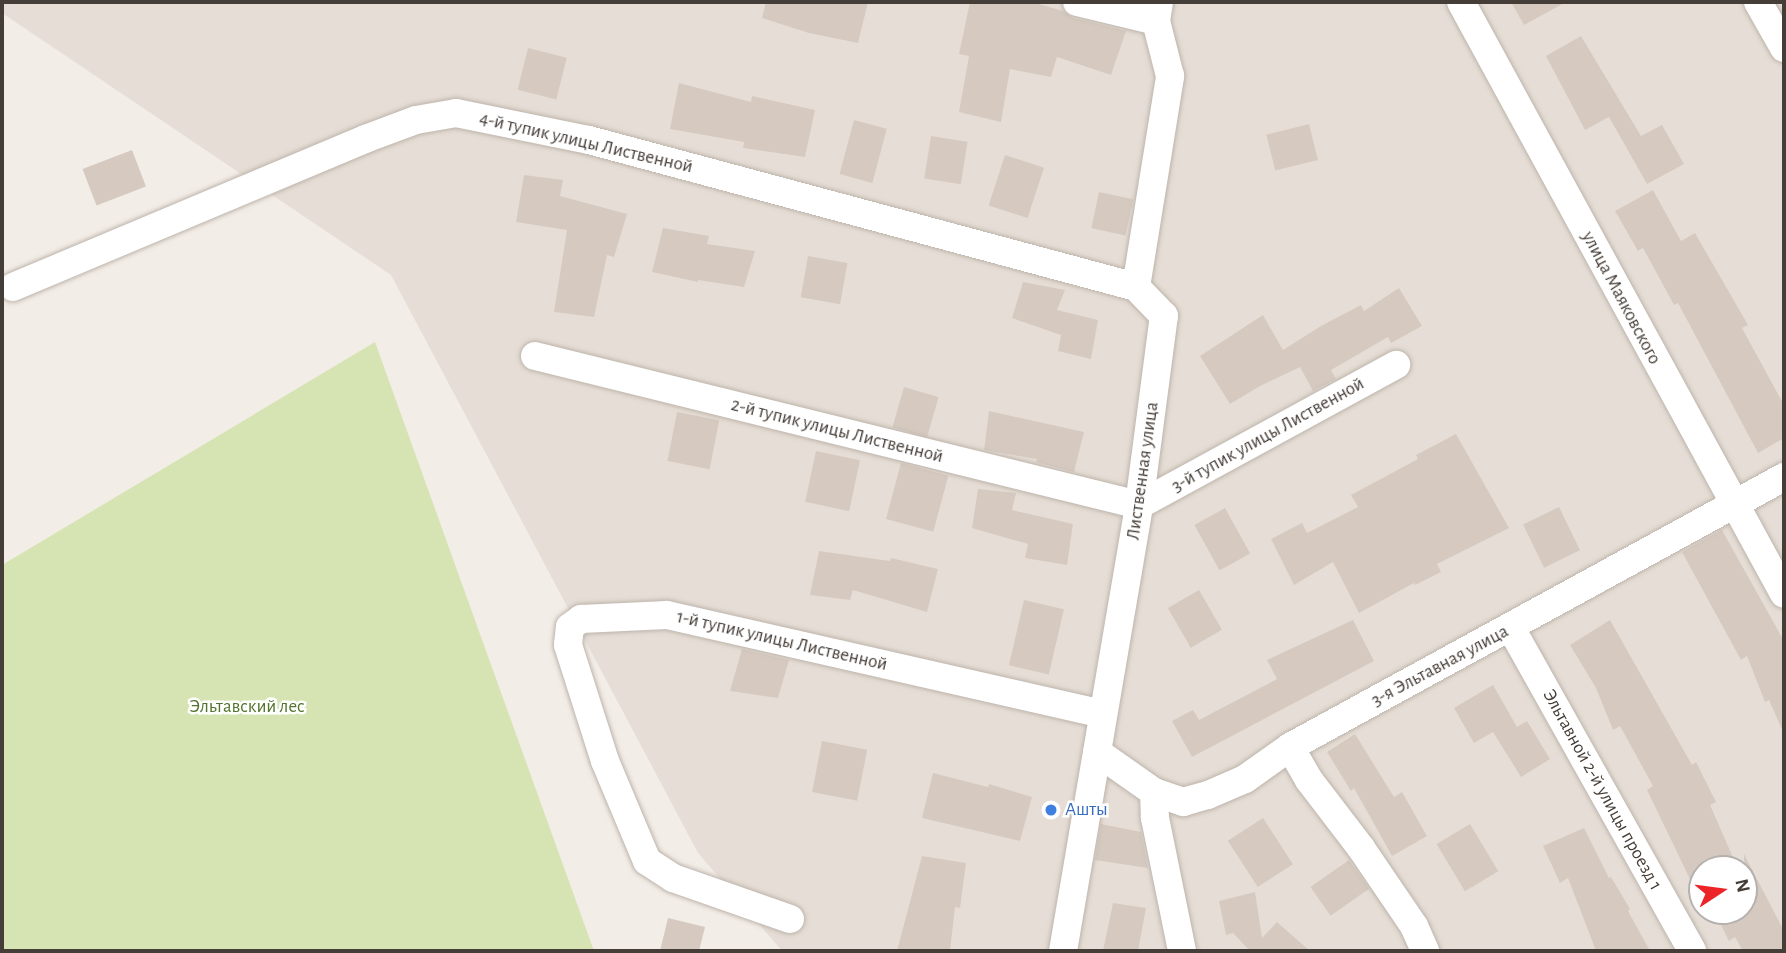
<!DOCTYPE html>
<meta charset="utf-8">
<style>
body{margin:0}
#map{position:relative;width:1786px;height:953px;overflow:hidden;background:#f3ede7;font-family:"Alegreya Sans",sans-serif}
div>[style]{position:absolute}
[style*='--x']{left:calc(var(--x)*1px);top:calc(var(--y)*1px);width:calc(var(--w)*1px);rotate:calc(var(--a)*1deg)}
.residential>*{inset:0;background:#e6ded6}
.green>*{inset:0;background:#d6e4b3}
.building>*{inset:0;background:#d6cac0;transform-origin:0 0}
.roads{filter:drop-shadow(0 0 2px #bdb4ab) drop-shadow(0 0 2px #bdb4ab)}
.minor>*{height:28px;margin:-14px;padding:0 14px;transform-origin:14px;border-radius:14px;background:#fff}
.dots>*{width:19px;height:19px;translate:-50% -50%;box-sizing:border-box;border:4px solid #fff;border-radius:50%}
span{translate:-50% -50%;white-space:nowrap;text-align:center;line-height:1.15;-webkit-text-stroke:5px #fff;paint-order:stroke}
.street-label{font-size:19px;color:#453d37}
.park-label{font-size:19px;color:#53742d}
.shop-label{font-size:19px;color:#366cbe}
.left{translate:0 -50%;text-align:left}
.frame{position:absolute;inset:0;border:4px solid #453d37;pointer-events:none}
.north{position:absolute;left:1688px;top:855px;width:70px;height:70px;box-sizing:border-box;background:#fff;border:2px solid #b5b1af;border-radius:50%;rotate:77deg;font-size:19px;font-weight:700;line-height:28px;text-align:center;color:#453d37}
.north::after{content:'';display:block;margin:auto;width:24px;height:32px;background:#ec2427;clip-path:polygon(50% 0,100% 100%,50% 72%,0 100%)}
</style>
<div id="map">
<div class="residential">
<div style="clip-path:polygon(evenodd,2px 2px,1784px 2px,1784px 951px,782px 951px,698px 853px,391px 275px,2px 13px,2px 2px,1702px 869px,1744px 869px,1744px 911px,1702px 911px,1702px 869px)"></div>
</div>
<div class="green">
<div style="clip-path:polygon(375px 342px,594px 951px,2px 951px,2px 565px)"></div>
</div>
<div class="building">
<div style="clip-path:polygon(766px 2px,868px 2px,858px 43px,809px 33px,762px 18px)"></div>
<div style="clip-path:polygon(970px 2px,1032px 2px,1063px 11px,1073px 18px,1126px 31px,1111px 75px,1057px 57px,1051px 77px,1010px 69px,1001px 122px,959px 112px,969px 56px,959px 54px)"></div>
<div style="clip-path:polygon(1511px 2px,1566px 2px,1524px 25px)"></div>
<div style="clip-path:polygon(1581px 36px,1641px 136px,1662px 125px,1684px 164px,1647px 184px,1609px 117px,1585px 130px,1546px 56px)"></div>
<div style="left:528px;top:48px;width:40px;height:43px;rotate:14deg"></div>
<div style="clip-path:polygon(679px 83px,751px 102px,752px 96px,815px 110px,805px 157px,743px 148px,744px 142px,670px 129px)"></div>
<div style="left:854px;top:120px;width:34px;height:56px;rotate:15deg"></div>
<div style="left:1309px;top:124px;width:37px;height:44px;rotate:76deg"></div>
<div style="left:931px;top:136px;width:37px;height:43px;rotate:9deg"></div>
<div style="left:132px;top:150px;width:39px;height:53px;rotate:69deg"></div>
<div style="left:1005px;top:155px;width:41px;height:53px;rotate:18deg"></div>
<div style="clip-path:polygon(524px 175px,563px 180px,560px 196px,627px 214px,614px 257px,607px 255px,594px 317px,554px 312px,567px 230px,516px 222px)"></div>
<div style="clip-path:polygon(1653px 190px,1681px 241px,1695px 233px,1748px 325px,1742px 328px,1784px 405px,1784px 438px,1758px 453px,1678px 303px,1674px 305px,1643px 248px,1638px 251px,1615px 211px)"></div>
<div style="left:1099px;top:192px;width:35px;height:37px;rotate:12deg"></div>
<div style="clip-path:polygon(663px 228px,709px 236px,707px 244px,755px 251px,744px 287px,698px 280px,698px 282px,652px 272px)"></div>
<div style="left:808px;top:256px;width:40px;height:42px;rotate:10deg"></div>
<div style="clip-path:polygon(1023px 282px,1065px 290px,1057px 310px,1098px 320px,1091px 359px,1058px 351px,1061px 335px,1012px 318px)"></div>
<div style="clip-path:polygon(1399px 288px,1422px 326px,1391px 343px,1388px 337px,1331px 370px,1336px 379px,1313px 391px,1300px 367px,1260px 386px,1230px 404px,1200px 356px,1263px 315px,1283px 350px,1321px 326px,1361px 305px,1364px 311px)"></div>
<div style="left:904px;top:387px;width:36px;height:42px;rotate:16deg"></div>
<div style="clip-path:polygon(989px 411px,1084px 432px,1074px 472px,1036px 462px,1037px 459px,984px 450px)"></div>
<div style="left:677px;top:412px;width:43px;height:50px;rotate:11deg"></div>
<div style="clip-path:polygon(1456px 434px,1509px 528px,1437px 564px,1441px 572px,1415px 585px,1414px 583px,1359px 613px,1333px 562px,1294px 585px,1271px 539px,1302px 523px,1307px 533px,1358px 507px,1351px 495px,1418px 459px,1416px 455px)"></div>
<div style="left:816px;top:451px;width:45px;height:52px;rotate:12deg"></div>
<div style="left:901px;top:463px;width:49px;height:58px;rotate:15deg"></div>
<div style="clip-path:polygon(978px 489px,1016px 493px,1012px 510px,1073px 524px,1067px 565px,1025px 558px,1028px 544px,972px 528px)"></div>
<div style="left:1559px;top:507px;width:48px;height:40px;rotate:64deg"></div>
<div style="left:1225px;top:508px;width:52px;height:35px;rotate:61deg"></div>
<div style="clip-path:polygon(1722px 530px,1784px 641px,1784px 734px,1769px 700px,1765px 702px,1747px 656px,1741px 660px,1682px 552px)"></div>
<div style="clip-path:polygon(819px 551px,890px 561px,891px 558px,938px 569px,927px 612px,853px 590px,850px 600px,810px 595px)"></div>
<div style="left:1199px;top:590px;width:46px;height:36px;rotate:60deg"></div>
<div style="left:1024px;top:600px;width:41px;height:67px;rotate:13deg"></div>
<div style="clip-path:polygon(1353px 620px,1374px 661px,1192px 757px,1172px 721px,1193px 710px,1199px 720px,1277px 679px,1267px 660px)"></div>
<div style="clip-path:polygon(1610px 620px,1692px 765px,1696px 762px,1716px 802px,1710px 805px,1735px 862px,1720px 869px,1702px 869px,1702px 904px,1647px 790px,1653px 786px,1620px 726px,1613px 730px,1596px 688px,1570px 645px)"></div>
<div style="clip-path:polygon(742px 649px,789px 660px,778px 698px,730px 691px)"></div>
<div style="clip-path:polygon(1493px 685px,1517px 727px,1527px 721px,1550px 759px,1521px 777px,1493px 732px,1474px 743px,1454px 708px)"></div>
<div style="clip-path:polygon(1355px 734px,1394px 797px,1402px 792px,1427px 836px,1392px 856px,1354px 788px,1351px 791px,1327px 752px)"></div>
<div style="left:822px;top:741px;width:46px;height:52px;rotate:11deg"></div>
<div style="clip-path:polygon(933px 773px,988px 787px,989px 784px,1032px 797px,1020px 841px,922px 818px)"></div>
<div style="left:1263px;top:818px;width:55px;height:42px;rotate:57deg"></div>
<div style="clip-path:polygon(1101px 824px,1141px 832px,1148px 868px,1095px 860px)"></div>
<div style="left:1470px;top:824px;width:55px;height:39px;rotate:59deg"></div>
<div style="clip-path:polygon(1584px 828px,1609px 878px,1611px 877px,1630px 909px,1628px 911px,1650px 951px,1596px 951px,1568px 878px,1560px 883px,1543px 846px)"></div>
<div style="clip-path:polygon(1744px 854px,1784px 931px,1784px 951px,1743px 951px,1735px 937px,1729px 941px,1714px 911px,1744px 911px)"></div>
<div style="clip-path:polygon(922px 856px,966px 863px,960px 908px,955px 907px,950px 951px,897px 951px)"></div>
<div style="left:1349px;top:860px;width:35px;height:47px;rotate:55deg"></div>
<div style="clip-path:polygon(1255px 892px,1262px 938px,1277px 922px,1310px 951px,1250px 951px,1233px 933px,1226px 935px,1219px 901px)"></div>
<div style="clip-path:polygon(1113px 903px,1146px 908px,1138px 951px,1103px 951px)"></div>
<div style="clip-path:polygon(668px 918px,705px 927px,699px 951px,660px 951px)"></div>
</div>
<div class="roads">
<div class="minor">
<div style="--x:1077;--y:2;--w:81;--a:13.5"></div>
<div style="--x:1461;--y:2;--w:674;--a:61.38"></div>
<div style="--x:1758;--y:2;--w:53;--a:60.5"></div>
<div style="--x:13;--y:287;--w:382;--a:-22.8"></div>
<div style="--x:365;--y:139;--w:54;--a:-20.4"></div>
<div style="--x:416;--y:120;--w:41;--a:-9.9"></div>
<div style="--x:456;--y:113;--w:136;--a:11.5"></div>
<div style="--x:589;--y:140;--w:566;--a:15.04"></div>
<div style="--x:535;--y:356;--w:622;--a:13.86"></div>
<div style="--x:1139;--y:505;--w:293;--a:-28.6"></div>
<div style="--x:1511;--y:628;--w:370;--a:60.7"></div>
<div style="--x:1290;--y:747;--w:38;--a:60"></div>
<div style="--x:1309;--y:780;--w:86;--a:52.6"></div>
<div style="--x:1361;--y:848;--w:94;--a:55.8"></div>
<div style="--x:1414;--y:926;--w:27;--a:66"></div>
<div style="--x:1097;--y:752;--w:70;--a:35.1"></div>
<div style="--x:1154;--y:792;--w:31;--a:19"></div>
<div style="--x:1183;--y:802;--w:26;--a:-16"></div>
<div style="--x:1208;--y:795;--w:40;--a:-23.4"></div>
<div style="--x:1245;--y:779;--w:55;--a:-35.4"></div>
<div style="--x:1290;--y:747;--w:563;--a:-28.66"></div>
<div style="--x:1154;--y:792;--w:26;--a:88"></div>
<div style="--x:1155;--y:818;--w:136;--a:78.5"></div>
<div style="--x:790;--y:919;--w:124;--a:-160.7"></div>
<div style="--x:673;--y:878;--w:31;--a:-147"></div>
<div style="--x:647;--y:861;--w:108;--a:-112.8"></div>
<div style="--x:605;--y:761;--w:122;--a:-107.7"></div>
<div style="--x:568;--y:645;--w:18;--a:-84"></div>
<div style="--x:570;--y:627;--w:14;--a:-36"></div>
<div style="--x:581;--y:619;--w:86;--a:-2.7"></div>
<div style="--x:667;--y:615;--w:446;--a:12.8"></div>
<div style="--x:1063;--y:951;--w:452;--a:-80.3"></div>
<div style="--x:1139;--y:505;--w:191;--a:-82.5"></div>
<div style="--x:1164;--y:316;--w:40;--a:-134"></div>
<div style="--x:1136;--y:287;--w:214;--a:-80.8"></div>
<div style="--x:1170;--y:76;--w:57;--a:-104.3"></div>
<div style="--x:1156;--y:21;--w:19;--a:-81"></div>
</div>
</div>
<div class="dots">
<div style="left:1051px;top:810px;background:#3f7fe0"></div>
</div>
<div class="street-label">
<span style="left:586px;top:143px;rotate:13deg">4-й тупик улицы Лиственной</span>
<span style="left:1621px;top:298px;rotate:62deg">улица Маяковского</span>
<span style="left:837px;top:431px;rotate:14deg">2-й тупик улицы Лиственной</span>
<span style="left:1268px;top:435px;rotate:-29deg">3-й тупик улицы Лиственной</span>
<span style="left:1143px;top:471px;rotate:-82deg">Лиственная улица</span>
<span style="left:782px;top:641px;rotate:13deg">1-й тупик улицы Лиственной</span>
<span style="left:1440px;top:666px;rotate:-28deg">3-я Эльтавная улица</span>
<span style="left:1602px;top:790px;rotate:61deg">Эльтавной 2-й улицы проезд 1</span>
</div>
<div class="park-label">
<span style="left:247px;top:707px">Эльтавский лес</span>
</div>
<div class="shop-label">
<span class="left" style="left:1065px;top:810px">Ашты</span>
</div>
<div class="frame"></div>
<div class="north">N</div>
</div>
